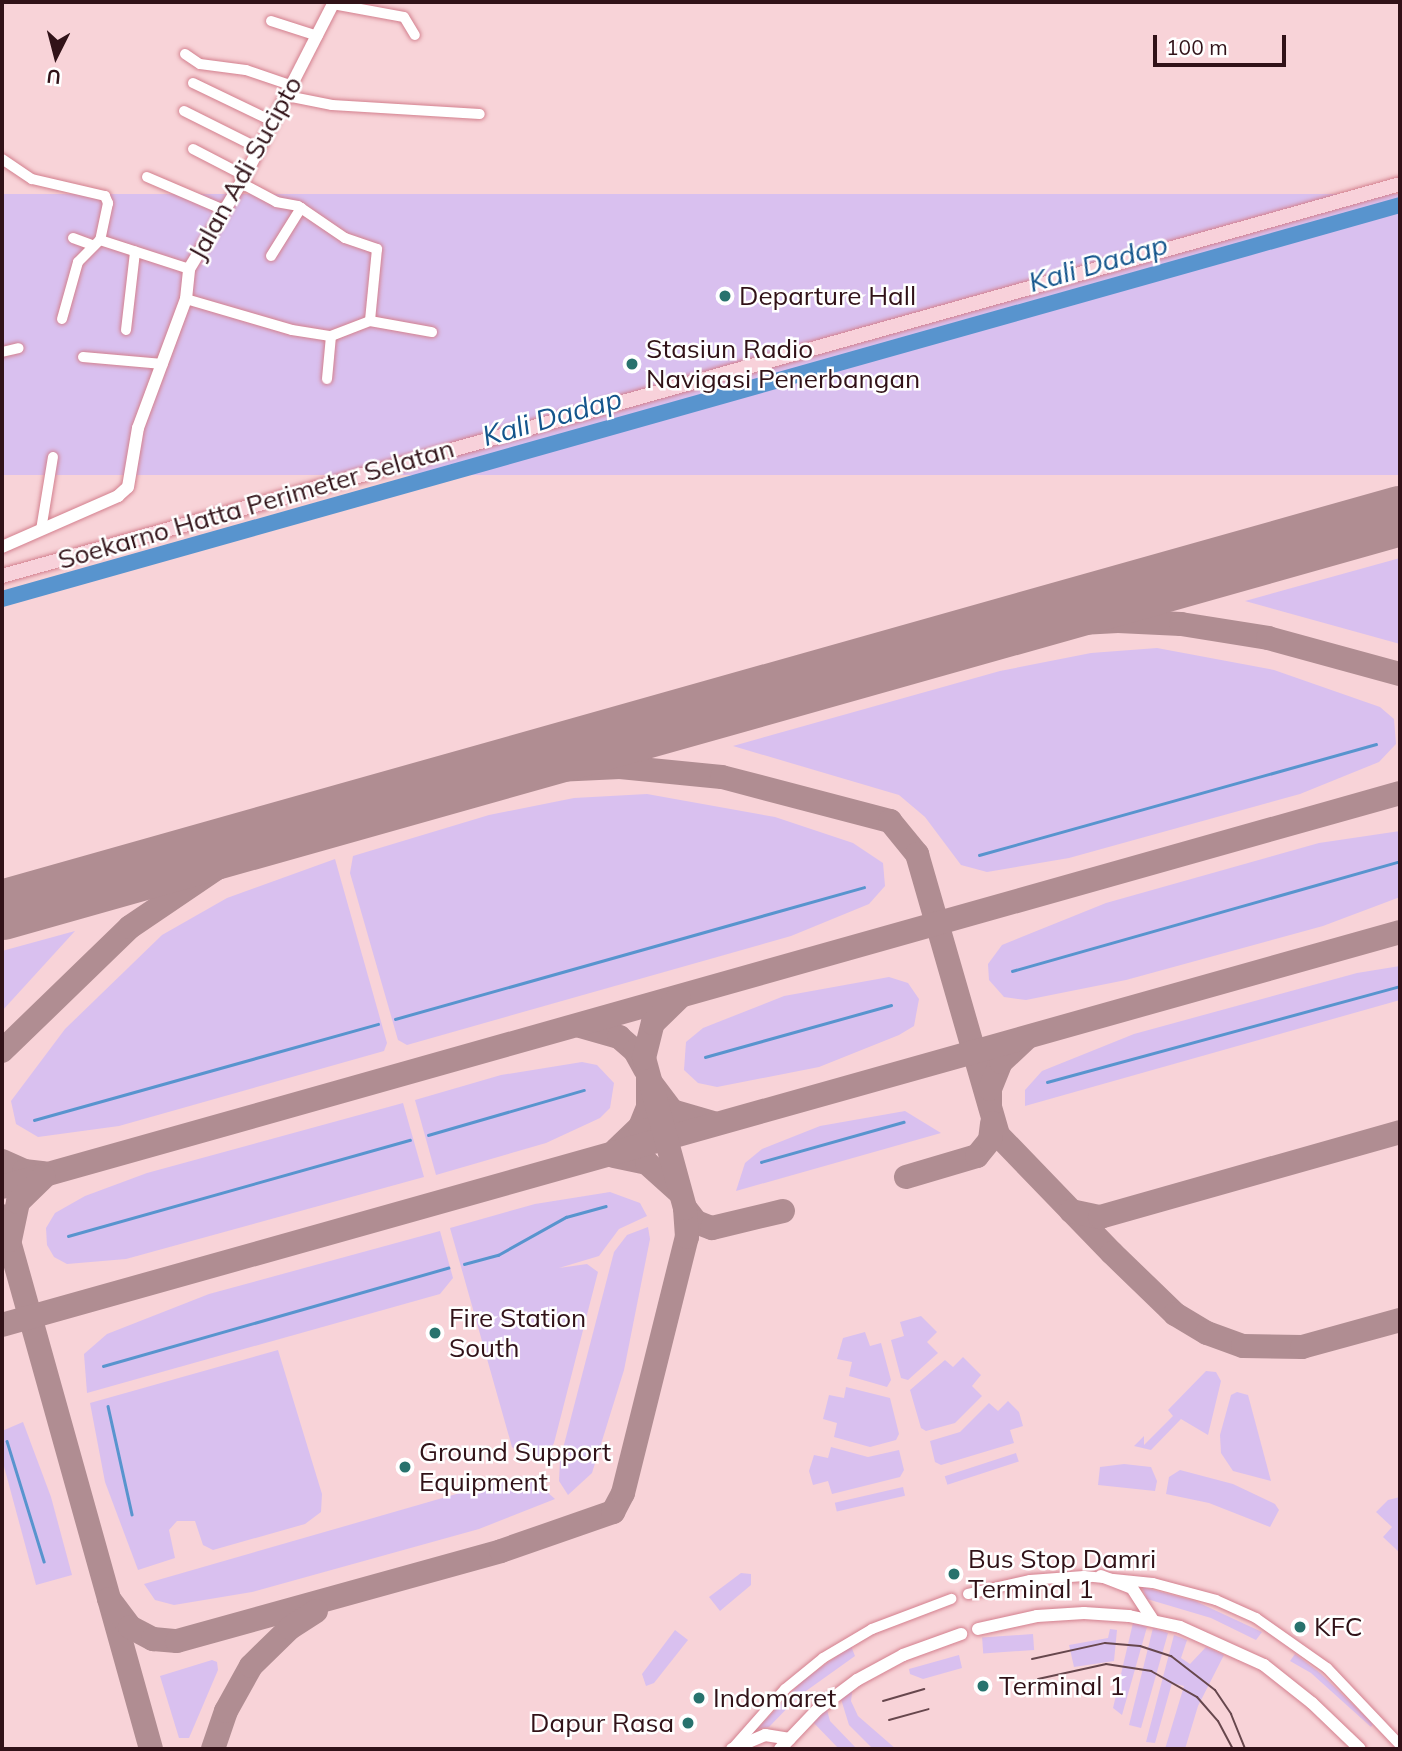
<!DOCTYPE html>
<style>
body{margin:0}
#map{position:relative;width:1402px;height:1751px;overflow:hidden;background:#f8d3d8;font-family:Mulish,sans-serif}
div>[style]{position:absolute}
[style*='--x']{left:calc(var(--x)*1px);top:calc(var(--y)*1px);width:calc(var(--w)*1px);rotate:calc(var(--a)*1deg)}
.green>*{inset:0;background:#d9c0ef;transform-origin:0 0}
.stream>*{height:2.5px;margin:-1.25px;padding:0 1.25px;transform-origin:1.25px;border-radius:1.25px;background:#5894ce}
.river>*{height:16px;margin:-8px;padding:0 8px;transform-origin:8px;border-radius:8px;background:#5894ce}
.taxiway>*{height:24px;margin:-12px;padding:0 12px;transform-origin:12px;border-radius:12px;background:#b08d92}
.runway>*{height:60px;margin:-30px;padding:0 30px;transform-origin:30px;border-radius:30px;background:#b08d92}
.roads{filter:drop-shadow(0 0 2px #d3808e) drop-shadow(0 0 2px #d3808e)}
.minor>*{height:10px;margin:-5px;padding:0 5px;transform-origin:5px;border-radius:5px;background:#fff}
.tertiary>*{height:12px;margin:-6px;padding:0 6px;transform-origin:6px;border-radius:6px;background:#fff}
.secondary>*{height:14px;margin:-7px;padding:0 7px;transform-origin:7px;border-radius:7px;background:#f8d1da}
.tram>*{height:2px;margin:-1px;padding:0 1px;transform-origin:1px;border-radius:1px;background:#67474d}
.dots>*{width:19px;height:19px;translate:-50% -50%;box-sizing:border-box;border:4px solid #fff;border-radius:50%}
span{translate:-50% -50%;white-space:nowrap;text-align:center;line-height:1.15;-webkit-text-stroke:5px #fff;paint-order:stroke}
.street-label{font-size:26px;color:#311218}
.poi-label{font-size:26px;color:#311218}
.left{translate:0 -50%;text-align:left}
.right{translate:-100% -50%;text-align:right}
.water-label{font-size:28px;color:#14558c;font-style:italic}
.frame{position:absolute;inset:0;border:4px solid #311218;pointer-events:none}
.north{position:absolute;left:21px;top:21px;width:70px;height:70px;-webkit-text-stroke:5px #fff;paint-order:stroke;rotate:186deg;font-size:19px;font-weight:700;line-height:28px;text-align:center;color:#311218}
.north::after{content:'';display:block;margin:auto;width:24px;height:32px;background:#311218;clip-path:polygon(50% 0,100% 100%,50% 72%,0 100%)}
.scale{position:absolute;left:1153px;top:35px;width:133px;height:32px;box-sizing:border-box;border:4px solid #311218;border-top:0;padding-left:9px;font-size:21px;line-height:24px;white-space:nowrap;color:#311218;-webkit-text-stroke:5px #fff;paint-order:stroke}
</style>
<div id="map">
<div class="green">
<div style="left:1400px;top:194px;width:281px;height:1453px;rotate:90deg"></div>
<div style="clip-path:polygon(1400px 558px,1400px 644px,1245px 601px)"></div>
<div style="clip-path:polygon(1157px 648px,1274px 670px,1380px 707px,1394px 719px,1396px 744px,1379px 762px,1300px 794px,1069px 858px,987px 872px,961px 865px,925px 817px,899px 795px,733px 746px,1000px 671px,1091px 653px)"></div>
<div style="clip-path:polygon(647px 794px,775px 817px,853px 843px,883px 863px,885px 886px,869px 904px,791px 936px,407px 1045px,398px 1040px,350px 873px,353px 856px,489px 815px,574px 798px)"></div>
<div style="clip-path:polygon(1400px 831px,1400px 897px,1323px 926px,1126px 980px,1026px 1000px,1004px 997px,989px 980px,988px 964px,1002px 945px,1106px 903px,1319px 843px)"></div>
<div style="clip-path:polygon(335px 859px,387px 1043px,384px 1051px,119px 1126px,38px 1137px,16px 1124px,11px 1101px,65px 1029px,162px 935px,227px 898px)"></div>
<div style="clip-path:polygon(75px 931px,2px 1011px,2px 951px)"></div>
<div style="clip-path:polygon(1400px 966px,1400px 1000px,1025px 1106px,1025px 1090px,1042px 1071px,1134px 1034px,1357px 973px)"></div>
<div style="clip-path:polygon(889px 977px,908px 983px,919px 999px,914px 1026px,899px 1035px,819px 1067px,717px 1087px,698px 1083px,684px 1070px,686px 1042px,703px 1028px,784px 996px)"></div>
<div style="clip-path:polygon(582px 1062px,597px 1065px,614px 1083px,610px 1108px,600px 1118px,546px 1143px,436px 1175px,415px 1100px,501px 1075px)"></div>
<div style="clip-path:polygon(403px 1103px,424px 1177px,126px 1259px,67px 1264px,54px 1257px,47px 1245px,46px 1228px,55px 1213px,85px 1196px,147px 1173px)"></div>
<div style="clip-path:polygon(905px 1111px,941px 1133px,736px 1191px,745px 1163px,762px 1149px,820px 1126px)"></div>
<div style="clip-path:polygon(610px 1192px,640px 1203px,647px 1216px,619px 1229px,599px 1256px,559px 1268px,587px 1264px,598px 1272px,554px 1443px,546px 1456px,528px 1460px,512px 1447px,450px 1228px,535px 1204px)"></div>
<div style="clip-path:polygon(648px 1227px,650px 1239px,624px 1370px,592px 1473px,568px 1495px,559px 1481px,560px 1460px,614px 1252px,627px 1235px)"></div>
<div style="clip-path:polygon(440px 1231px,453px 1278px,440px 1294px,87px 1393px,84px 1354px,107px 1334px,209px 1294px)"></div>
<div style="clip-path:polygon(921px 1316px,937px 1332px,927px 1342px,938px 1353px,908px 1380px,901px 1378px,891px 1340px,904px 1336px,900px 1322px)"></div>
<div style="clip-path:polygon(865px 1332px,870px 1346px,881px 1343px,891px 1380px,887px 1387px,849px 1376px,852px 1362px,837px 1359px,843px 1338px)"></div>
<div style="clip-path:polygon(278px 1350px,322px 1494px,321px 1512px,305px 1524px,213px 1550px,203px 1545px,195px 1521px,177px 1521px,169px 1530px,175px 1558px,138px 1570px,105px 1482px,90px 1403px)"></div>
<div style="clip-path:polygon(963px 1357px,981px 1375px,972px 1386px,982px 1396px,955px 1423px,926px 1431px,921px 1428px,910px 1390px,945px 1360px,953px 1367px)"></div>
<div style="clip-path:polygon(1206px 1371px,1216px 1372px,1221px 1381px,1208px 1435px,1181px 1419px,1151px 1450px,1134px 1446px,1144px 1436px,1144px 1445px,1173px 1416px,1168px 1410px)"></div>
<div style="clip-path:polygon(846px 1387px,890px 1398px,899px 1434px,896px 1440px,870px 1447px,834px 1437px,837px 1423px,823px 1419px,829px 1395px,844px 1398px)"></div>
<div style="clip-path:polygon(1237px 1392px,1248px 1395px,1271px 1481px,1233px 1471px,1221px 1453px,1220px 1435px,1231px 1395px)"></div>
<div style="clip-path:polygon(1008px 1401px,1019px 1412px,1023px 1426px,1010px 1430px,1014px 1443px,941px 1465px,935px 1462px,930px 1441px,960px 1432px,989px 1403px,998px 1411px)"></div>
<div style="clip-path:polygon(23px 1422px,51px 1497px,72px 1575px,36px 1585px,2px 1459px,2px 1431px)"></div>
<div style="clip-path:polygon(831px 1447px,868px 1457px,899px 1450px,904px 1470px,900px 1477px,832px 1494px,828px 1481px,813px 1485px,809px 1471px,814px 1455px,828px 1458px)"></div>
<div style="left:1016px;top:1453px;width:9px;height:75px;rotate:72deg"></div>
<div style="clip-path:polygon(1124px 1464px,1151px 1467px,1157px 1481px,1155px 1491px,1098px 1485px,1100px 1467px)"></div>
<div style="clip-path:polygon(1180px 1470px,1233px 1484px,1275px 1504px,1279px 1510px,1270px 1527px,1209px 1503px,1166px 1494px,1169px 1477px)"></div>
<div style="clip-path:polygon(519px 1476px,534px 1480px,555px 1499px,479px 1529px,252px 1592px,174px 1605px,155px 1600px,144px 1584px)"></div>
<div style="left:903px;top:1487px;width:9px;height:70px;rotate:77deg"></div>
<div style="clip-path:polygon(1400px 1497px,1400px 1553px,1383px 1537px,1392px 1527px,1376px 1512px,1388px 1500px)"></div>
<div style="clip-path:polygon(741px 1573px,751px 1574px,751px 1585px,720px 1611px,709px 1597px)"></div>
<div style="clip-path:polygon(1142px 1587px,1195px 1601px,1262px 1632px,1256px 1640px,1211px 1618px,1147px 1599px)"></div>
<div style="clip-path:polygon(1133px 1623px,1147px 1627px,1122px 1715px,1113px 1708px)"></div>
<div style="clip-path:polygon(1153px 1628px,1168px 1633px,1141px 1728px,1129px 1725px)"></div>
<div style="clip-path:polygon(1110px 1629px,1117px 1630px,1114px 1661px,1074px 1667px,1069px 1645px,1108px 1638px)"></div>
<div style="clip-path:polygon(675px 1630px,688px 1640px,654px 1683px,646px 1686px,642px 1674px)"></div>
<div style="left:1033px;top:1634px;width:16px;height:51px;rotate:86deg"></div>
<div style="clip-path:polygon(1174px 1635px,1187px 1640px,1181px 1658px,1190px 1664px,1206px 1647px,1224px 1655px,1198px 1706px,1185px 1749px,1165px 1749px,1184px 1686px,1172px 1683px,1155px 1743px,1146px 1742px)"></div>
<div style="clip-path:polygon(851px 1646px,855px 1656px,799px 1696px,769px 1727px,757px 1729px,802px 1681px)"></div>
<div style="clip-path:polygon(1295px 1654px,1320px 1673px,1373px 1724px,1371px 1727px,1311px 1673px,1290px 1661px)"></div>
<div style="clip-path:polygon(959px 1655px,962px 1668px,923px 1679px,910px 1674px,909px 1669px)"></div>
<div style="clip-path:polygon(212px 1660px,217px 1662px,218px 1670px,189px 1738px,179px 1738px,160px 1676px)"></div>
<div style="clip-path:polygon(853px 1686px,851px 1701px,858px 1716px,896px 1749px,873px 1749px,849px 1725px,840px 1696px)"></div>
<div style="clip-path:polygon(826px 1706px,830px 1721px,857px 1749px,839px 1749px,811px 1720px)"></div>
</div>
<div class="stream">
<div style="--x:979;--y:855;--w:412;--a:-15.6"></div>
<div style="--x:1012;--y:971;--w:403;--a:-15.8"></div>
<div style="--x:395;--y:1019;--w:487;--a:-15.7"></div>
<div style="--x:705;--y:1057;--w:193;--a:-15.6"></div>
<div style="--x:1047;--y:1082;--w:366;--a:-15.2"></div>
<div style="--x:34;--y:1120;--w:357;--a:-15.6"></div>
<div style="--x:428;--y:1135;--w:162;--a:-16.1"></div>
<div style="--x:761;--y:1162;--w:148;--a:-15.7"></div>
<div style="--x:68;--y:1236;--w:355;--a:-15.7"></div>
<div style="--x:464;--y:1264;--w:35;--a:-15"></div>
<div style="--x:498;--y:1255;--w:78;--a:-29.2"></div>
<div style="--x:566;--y:1217;--w:41;--a:-15.4"></div>
<div style="--x:103;--y:1366;--w:359;--a:-15.9"></div>
<div style="--x:108;--y:1406;--w:111;--a:77.5"></div>
<div style="--x:7;--y:1441;--w:126;--a:72.9"></div>
</div>
<div class="river">
<div style="--x:2;--y:599;--w:1452;--a:-15.74"></div>
</div>
<div class="taxiway">
<div style="--x:943;--y:644;--w:103;--a:-10.7"></div>
<div style="--x:1044;--y:625;--w:74;--a:-3.1"></div>
<div style="--x:1118;--y:621;--w:63;--a:2.7"></div>
<div style="--x:1181;--y:624;--w:88;--a:9.1"></div>
<div style="--x:1268;--y:638;--w:137;--a:15.3"></div>
<div style="--x:411;--y:794;--w:126;--a:-10.5"></div>
<div style="--x:535;--y:771;--w:85;--a:-2.7"></div>
<div style="--x:620;--y:767;--w:102;--a:5.6"></div>
<div style="--x:722;--y:777;--w:174;--a:14.7"></div>
<div style="--x:890;--y:821;--w:43;--a:50.7"></div>
<div style="--x:917;--y:854;--w:292;--a:73.9"></div>
<div style="--x:998;--y:1135;--w:164;--a:46"></div>
<div style="--x:1112;--y:1253;--w:88;--a:44.1"></div>
<div style="--x:1175;--y:1314;--w:37;--a:31"></div>
<div style="--x:1207;--y:1333;--w:38;--a:20"></div>
<div style="--x:1243;--y:1346;--w:59;--a:1"></div>
<div style="--x:1302;--y:1347;--w:102;--a:-15.4"></div>
<div style="--x:580;--y:1026;--w:41;--a:15.8"></div>
<div style="--x:619;--y:1037;--w:21;--a:41"></div>
<div style="--x:635;--y:1051;--w:21;--a:61"></div>
<div style="--x:2;--y:1051;--w:178;--a:-44.1"></div>
<div style="--x:130;--y:927;--w:105;--a:-34.1"></div>
<div style="--x:217;--y:868;--w:124;--a:-24.3"></div>
<div style="--x:990;--y:1105;--w:16;--a:-90"></div>
<div style="--x:990;--y:1089;--w:29;--a:-68"></div>
<div style="--x:1001;--y:1062;--w:34;--a:-43"></div>
<div style="--x:616;--y:1150;--w:33;--a:-44"></div>
<div style="--x:640;--y:1127;--w:22;--a:-68"></div>
<div style="--x:648;--y:1107;--w:28;--a:-90"></div>
<div style="--x:648;--y:1079;--w:40;--a:53"></div>
<div style="--x:672;--y:1111;--w:43;--a:16.3"></div>
<div style="--x:614;--y:1156;--w:34;--a:12"></div>
<div style="--x:647;--y:1163;--w:42;--a:42.1"></div>
<div style="--x:2;--y:1161;--w:24;--a:24"></div>
<div style="--x:24;--y:1171;--w:20;--a:6"></div>
<div style="--x:906;--y:1177;--w:74;--a:-16.5"></div>
<div style="--x:977;--y:1156;--w:21;--a:-51"></div>
<div style="--x:990;--y:1140;--w:17;--a:-83"></div>
<div style="--x:2;--y:1187;--w:1452;--a:-15.74"></div>
<div style="--x:685;--y:1208;--w:18;--a:52"></div>
<div style="--x:696;--y:1222;--w:17;--a:21"></div>
<div style="--x:712;--y:1228;--w:73;--a:-13.5"></div>
<div style="--x:1071;--y:1211;--w:30;--a:12"></div>
<div style="--x:1100;--y:1217;--w:312;--a:-15.8"></div>
<div style="--x:2;--y:1216;--w:553;--a:74.38"></div>
<div style="--x:10;--y:1240;--w:39;--a:-78"></div>
<div style="--x:18;--y:1202;--w:36;--a:-44"></div>
<div style="--x:2;--y:1325;--w:1452;--a:-15.7"></div>
<div style="--x:109;--y:1599;--w:35;--a:53"></div>
<div style="--x:130;--y:1627;--w:26;--a:28"></div>
<div style="--x:153;--y:1639;--w:24;--a:5"></div>
<div style="--x:177;--y:1641;--w:336;--a:-15.5"></div>
<div style="--x:501;--y:1551;--w:119;--a:-19.2"></div>
<div style="--x:613;--y:1512;--w:21;--a:-62"></div>
<div style="--x:623;--y:1493;--w:264;--a:-76"></div>
<div style="--x:687;--y:1237;--w:29;--a:-94"></div>
<div style="--x:685;--y:1208;--w:156;--a:-105.3"></div>
<div style="--x:644;--y:1058;--w:36;--a:-76"></div>
<div style="--x:653;--y:1023;--w:36;--a:-44"></div>
<div style="--x:213;--y:1749;--w:40;--a:-71.1"></div>
<div style="--x:226;--y:1711;--w:51;--a:-60.9"></div>
<div style="--x:251;--y:1666;--w:54;--a:-44.3"></div>
<div style="--x:290;--y:1628;--w:31;--a:-33"></div>
</div>
<div class="runway">
<div style="--x:2;--y:910;--w:1452;--a:-15.74"></div>
</div>
<div class="roads">
<div class="minor">
<div style="--x:333;--y:4;--w:72;--a:10.4"></div>
<div style="--x:404;--y:17;--w:21;--a:59"></div>
<div style="--x:271;--y:21;--w:49;--a:17.7"></div>
<div style="--x:185;--y:54;--w:18;--a:34"></div>
<div style="--x:200;--y:64;--w:46;--a:7.4"></div>
<div style="--x:246;--y:70;--w:50;--a:18.8"></div>
<div style="--x:193;--y:83;--w:90;--a:25.7"></div>
<div style="--x:287;--y:96;--w:46;--a:11.3"></div>
<div style="--x:332;--y:105;--w:148;--a:3.5"></div>
<div style="--x:184;--y:111;--w:85;--a:26.6"></div>
<div style="--x:193;--y:149;--w:59;--a:27.4"></div>
<div style="--x:2;--y:159;--w:36;--a:34"></div>
<div style="--x:32;--y:179;--w:75;--a:13.1"></div>
<div style="--x:105;--y:196;--w:8;--a:67"></div>
<div style="--x:108;--y:203;--w:38;--a:102"></div>
<div style="--x:100;--y:240;--w:94;--a:18"></div>
<div style="--x:147;--y:177;--w:84;--a:23.2"></div>
<div style="--x:241;--y:183;--w:40;--a:28"></div>
<div style="--x:276;--y:202;--w:22;--a:10"></div>
<div style="--x:298;--y:206;--w:57;--a:34.2"></div>
<div style="--x:345;--y:238;--w:34;--a:19"></div>
<div style="--x:377;--y:249;--w:72;--a:95.6"></div>
<div style="--x:73;--y:238;--w:20;--a:20"></div>
<div style="--x:271;--y:256;--w:57;--a:-58"></div>
<div style="--x:186;--y:299;--w:110;--a:16.3"></div>
<div style="--x:292;--y:330;--w:39;--a:9"></div>
<div style="--x:331;--y:336;--w:42;--a:-21"></div>
<div style="--x:62;--y:319;--w:59;--a:-74.3"></div>
<div style="--x:78;--y:262;--w:31;--a:-45"></div>
<div style="--x:370;--y:321;--w:63;--a:10.1"></div>
<div style="--x:126;--y:330;--w:79;--a:-83.4"></div>
<div style="--x:2;--y:352;--w:17;--a:-13"></div>
<div style="--x:83;--y:357;--w:80;--a:5"></div>
<div style="--x:327;--y:379;--w:43;--a:-84.7"></div>
<div style="--x:41;--y:530;--w:74;--a:-80.7"></div>
<div style="--x:968;--y:1594;--w:64;--a:-12.7"></div>
<div style="--x:1030;--y:1580;--w:54;--a:-4.2"></div>
<div style="--x:1084;--y:1576;--w:69;--a:5.8"></div>
<div style="--x:1153;--y:1583;--w:65;--a:15.1"></div>
<div style="--x:1216;--y:1600;--w:44;--a:24.2"></div>
<div style="--x:1256;--y:1618;--w:87;--a:35.2"></div>
<div style="--x:1327;--y:1668;--w:106;--a:46.5"></div>
<div style="--x:732;--y:1749;--w:80;--a:-48.5"></div>
<div style="--x:785;--y:1689;--w:49;--a:-39.2"></div>
<div style="--x:823;--y:1658;--w:57;--a:-30.6"></div>
<div style="--x:872;--y:1629;--w:85;--a:-20.8"></div>
</div>
<div class="tertiary">
<div style="--x:2;--y:547;--w:127;--a:-23.7"></div>
<div style="--x:118;--y:496;--w:13;--a:-42"></div>
<div style="--x:128;--y:487;--w:60;--a:-80.4"></div>
<div style="--x:138;--y:428;--w:138;--a:-69.6"></div>
<div style="--x:186;--y:299;--w:30;--a:-84"></div>
<div style="--x:189;--y:269;--w:109;--a:-58.9"></div>
<div style="--x:245;--y:176;--w:195;--a:-62.9"></div>
<div style="--x:1101;--y:1576;--w:33;--a:21"></div>
<div style="--x:1132;--y:1588;--w:38;--a:57"></div>
<div style="--x:978;--y:1629;--w:60;--a:-12.4"></div>
<div style="--x:1037;--y:1616;--w:47;--a:-3.7"></div>
<div style="--x:1084;--y:1613;--w:45;--a:3.8"></div>
<div style="--x:1129;--y:1616;--w:52;--a:12.2"></div>
<div style="--x:1180;--y:1627;--w:92;--a:24.3"></div>
<div style="--x:1264;--y:1665;--w:61;--a:38.4"></div>
<div style="--x:1312;--y:1703;--w:66;--a:43.8"></div>
<div style="--x:732;--y:1749;--w:36;--a:-23"></div>
<div style="--x:765;--y:1735;--w:25;--a:9"></div>
<div style="--x:780;--y:1749;--w:54;--a:-46.5"></div>
<div style="--x:817;--y:1710;--w:50;--a:-36.9"></div>
<div style="--x:857;--y:1680;--w:52;--a:-28.5"></div>
<div style="--x:903;--y:1655;--w:62;--a:-19.9"></div>
</div>
<div class="secondary">
<div style="--x:2;--y:576;--w:1452;--a:-15.66"></div>
</div>
</div>
<div class="tram">
<div style="--x:1032;--y:1659;--w:75;--a:-12.4"></div>
<div style="--x:1105;--y:1643;--w:35;--a:5"></div>
<div style="--x:1140;--y:1646;--w:33;--a:18"></div>
<div style="--x:1171;--y:1656;--w:56;--a:37.7"></div>
<div style="--x:1215;--y:1690;--w:29;--a:56"></div>
<div style="--x:1231;--y:1714;--w:38;--a:68"></div>
<div style="--x:1038;--y:1679;--w:70;--a:-12.4"></div>
<div style="--x:1106;--y:1664;--w:46;--a:8.8"></div>
<div style="--x:1151;--y:1671;--w:53;--a:29.5"></div>
<div style="--x:1197;--y:1697;--w:32;--a:49"></div>
<div style="--x:1218;--y:1721;--w:32;--a:62"></div>
<div style="--x:883;--y:1701;--w:43;--a:-16.3"></div>
<div style="--x:889;--y:1720;--w:41;--a:-15.4"></div>
</div>
<div class="dots">
<div style="left:725px;top:296px;background:#28726d"></div>
<div style="left:632px;top:364px;background:#28726d"></div>
<div style="left:435px;top:1333px;background:#28726d"></div>
<div style="left:405px;top:1467px;background:#28726d"></div>
<div style="left:954px;top:1574px;background:#28726d"></div>
<div style="left:1300px;top:1627px;background:#28726d"></div>
<div style="left:983px;top:1686px;background:#28726d"></div>
<div style="left:699px;top:1698px;background:#28726d"></div>
<div style="left:688px;top:1723px;background:#28726d"></div>
</div>
<div class="street-label">
<span style="left:245px;top:168px;rotate:-61deg">Jalan Adi Sucipto</span>
<span style="left:256px;top:504px;rotate:-16deg">Soekarno Hatta Perimeter Selatan</span>
</div>
<div class="poi-label">
<span class="left" style="left:739px;top:296px">Departure Hall</span>
<span class="left" style="left:646px;top:364px">Stasiun Radio<br>Navigasi Penerbangan</span>
<span class="left" style="left:449px;top:1333px">Fire Station<br>South</span>
<span class="left" style="left:419px;top:1467px">Ground Support<br>Equipment</span>
<span class="left" style="left:968px;top:1574px">Bus Stop Damri<br>Terminal 1</span>
<span class="left" style="left:1314px;top:1627px">KFC</span>
<span class="left" style="left:999px;top:1686px">Terminal 1</span>
<span class="left" style="left:713px;top:1698px">Indomaret</span>
<span class="right" style="left:674px;top:1723px">Dapur Rasa</span>
</div>
<div class="water-label">
<span style="left:1098px;top:263px;rotate:-16deg">Kali Dadap</span>
<span style="left:552px;top:417px;rotate:-16deg">Kali Dadap</span>
</div>
<div class="frame"></div>
<div class="north">U</div>
<div class="scale">100 m</div>
</div>
